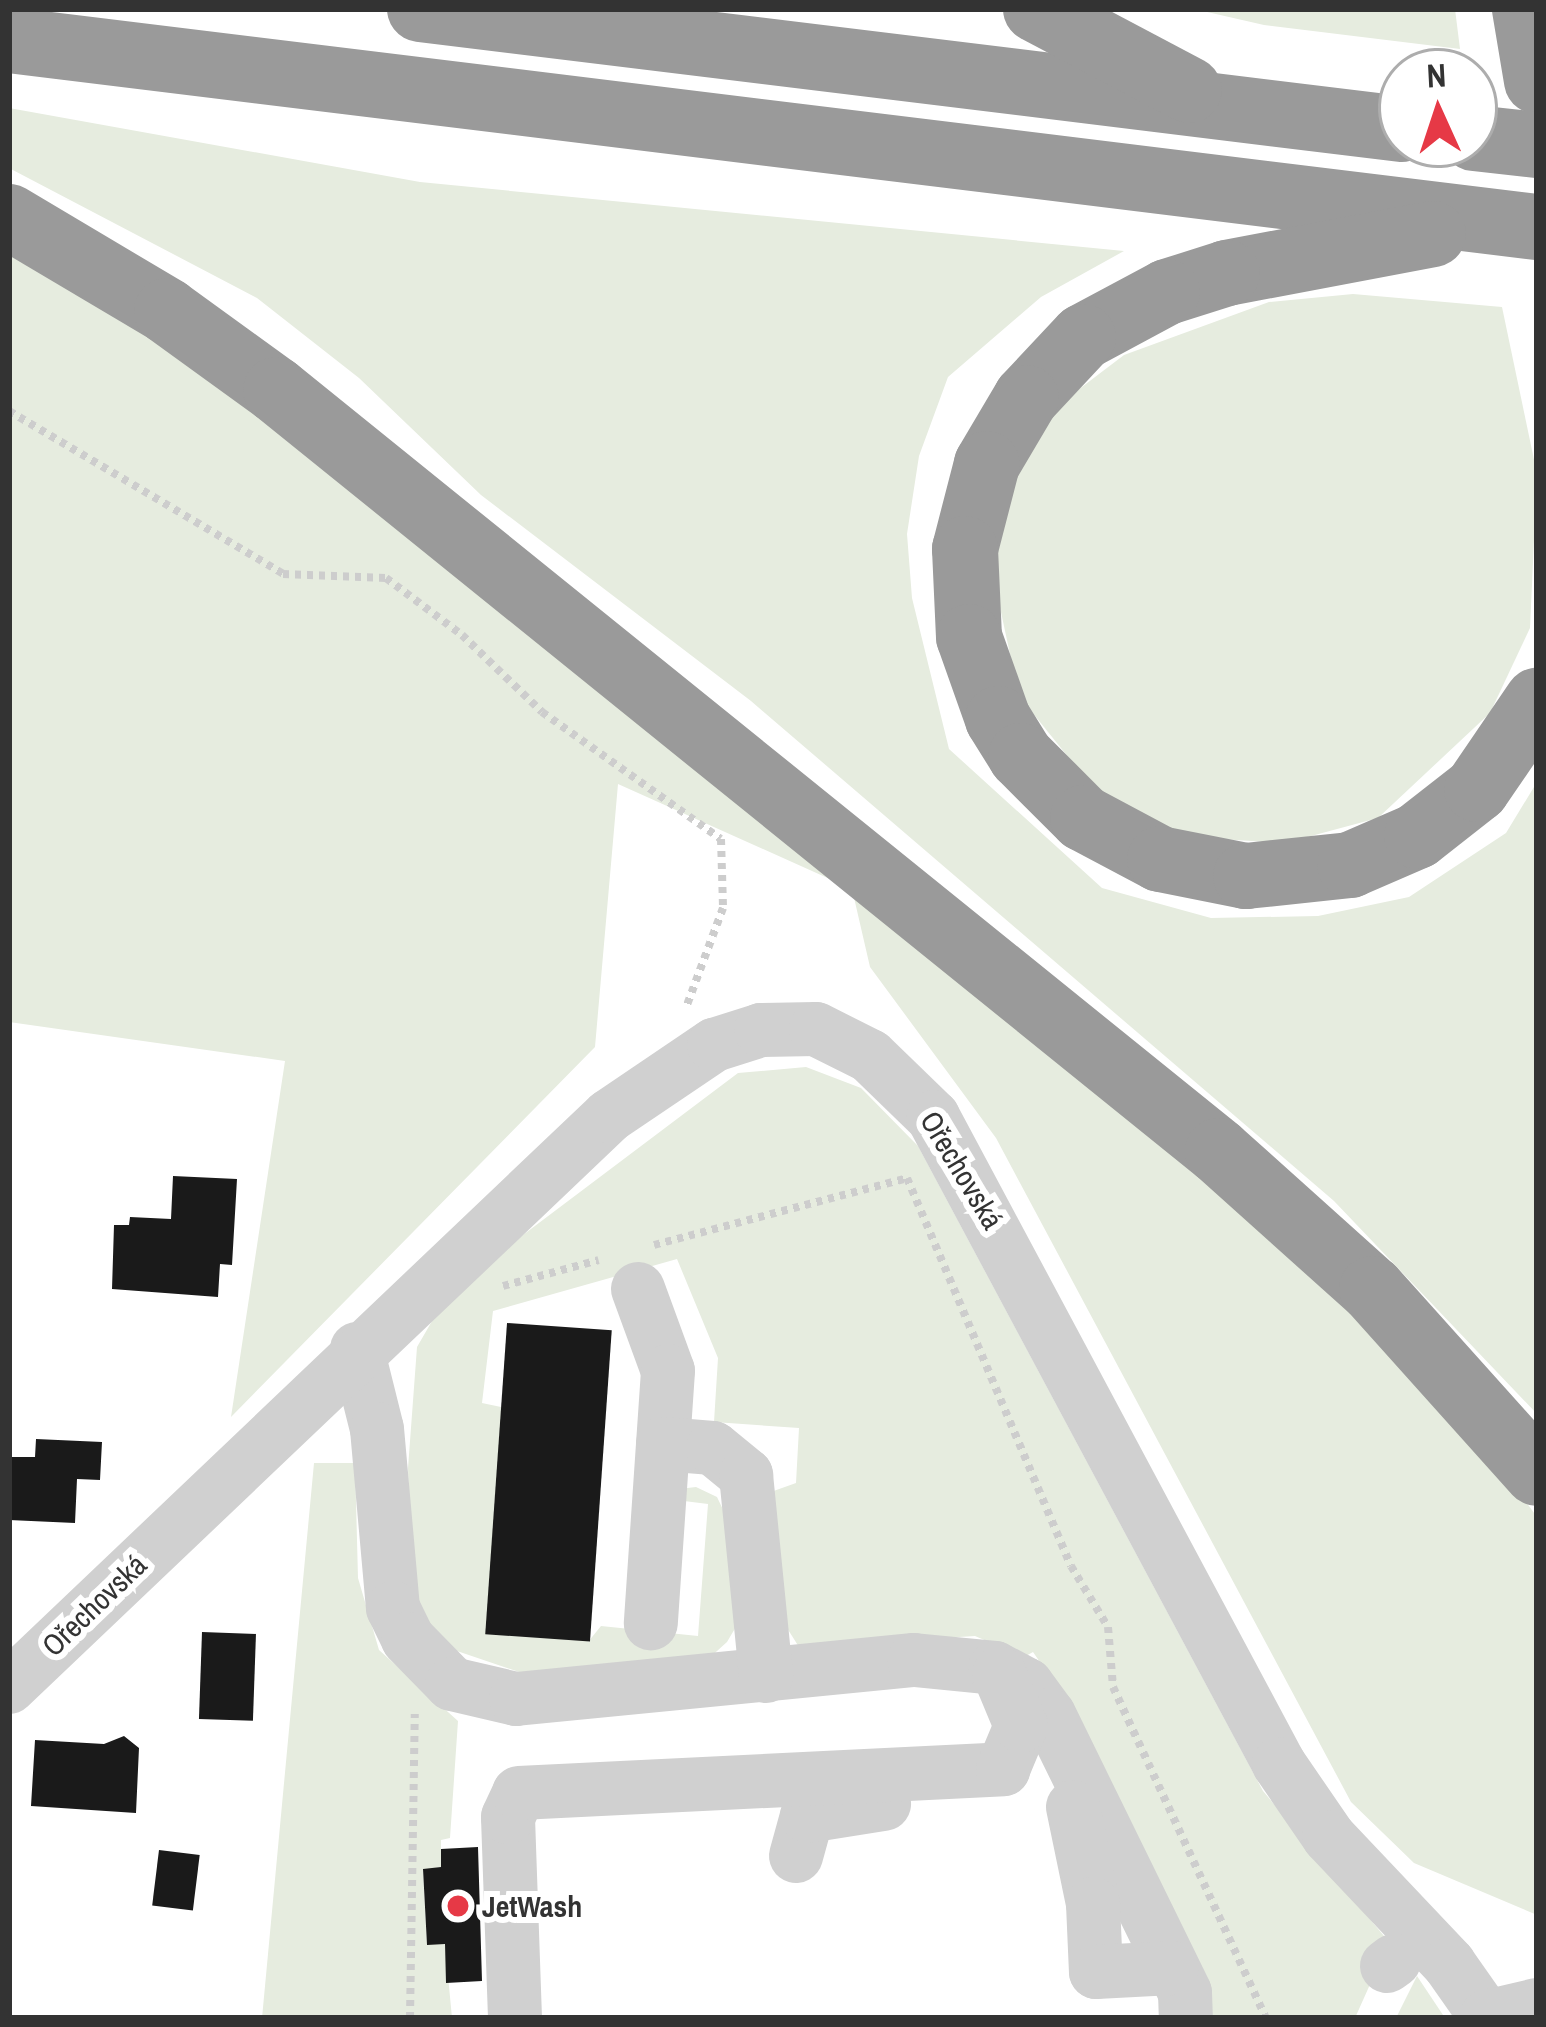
<!DOCTYPE html>
<meta charset="utf-8">
<style>
body{margin:0}
#map{position:relative;width:1546px;height:2027px;overflow:hidden;background:#fff;font-family:"Archivo Narrow",sans-serif}
div>[style]{position:absolute}
[style*='--x']{left:calc(var(--x)*1px);top:calc(var(--y)*1px);width:calc(var(--w)*1px);rotate:calc(var(--a)*1deg)}
.green>*{inset:0;background:#e6ecdf}
.building>*{inset:0;background:#1a1a1a;transform-origin:0 0}
.path>*{height:8px;margin-top:-4px;transform-origin:0;background:repeating-linear-gradient(90deg,#cdcdcd 0 6px,transparent 0 12px)}
.minor>*{height:54px;margin:-27px;padding:0 27px;transform-origin:27px;border-radius:27px;background:#d0d0d0}
.highway>*{height:66px;margin:-33px;padding:0 33px;transform-origin:33px;border-radius:33px;background:#9a9a9a}
.dots>*{width:33px;height:33px;translate:-50% -50%;box-sizing:border-box;border:6px solid #fff;border-radius:50%}
span{translate:-50% -50%;white-space:nowrap;text-align:center;line-height:1.15;-webkit-text-stroke:12px #fff;paint-order:stroke}
.street-label{font-size:30px;color:#333}
.poi-label{font-size:30px;color:#333;font-weight:700}
.left{translate:0 -50%;text-align:left}
.frame{position:absolute;inset:0;border:12px solid #333;pointer-events:none}
.north{position:absolute;left:1378px;top:48px;width:120px;height:120px;box-sizing:border-box;background:#fff;border:3px solid #adadad;border-radius:50%;rotate:357deg;font-size:33px;font-weight:700;line-height:48px;text-align:center;color:#333}
.north::after{content:'';display:block;margin:auto;width:42px;height:54px;background:#e63946;clip-path:polygon(50% 0,100% 100%,50% 72%,0 100%)}
</style>
<div id="map">
<div class="green">
<div style="clip-path:polygon(1194px 9px,1455px 9px,1460px 49px,1264px 25px)"></div>
<div style="clip-path:polygon(9px 108px,420px 182px,1124px 251px,1041px 297px,948px 377px,919px 456px,907px 534px,912px 598px,949px 749px,1102px 888px,1211px 918px,1318px 916px,1409px 897px,1506px 833px,1537px 782px,1537px 1414px,1334px 1201px,751px 701px,481px 495px,359px 378px,257px 298px,9px 168px)"></div>
<div style="clip-path:polygon(9px 253px,138px 321px,1212px 1173px,1489px 1451px,1537px 1517px,1537px 1915px,1414px 1863px,1351px 1802px,996px 1138px,870px 967px,852px 889px,618px 784px,595px 1047px,231px 1417px,285px 1061px,9px 1022px)"></div>
<div style="clip-path:polygon(1353px 294px,1502px 307px,1537px 474px,1530px 628px,1490px 713px,1378px 818px,1285px 843px,1171px 836px,1098px 794px,1019px 696px,993px 575px,1001px 516px,1022px 457px,1053px 409px,1124px 355px,1269px 302px)"></div>
<div style="clip-path:polygon(806px 1067px,861px 1088px,918px 1146px,1263px 1791px,1389px 1942px,1355px 2018px,1213px 2018px,1187px 1947px,1064px 1697px,1033px 1652px,1024px 1657px,975px 1636px,799px 1647px,780px 1617px,768px 1493px,796px 1483px,799px 1428px,714px 1422px,718px 1358px,677px 1259px,493px 1311px,482px 1403px,501px 1407px,588px 1642px,601px 1626px,698px 1636px,708px 1504px,676px 1500px,679px 1489px,696px 1487px,717px 1497px,727px 1518px,737px 1625px,727px 1642px,707px 1660px,528px 1675px,457px 1651px,423px 1619px,411px 1580px,408px 1468px,417px 1347px,450px 1290px,738px 1073px)"></div>
<div style="clip-path:polygon(314px 1463px,355px 1463px,358px 1578px,379px 1650px,458px 1721px,450px 1838px,441px 1840px,441px 1867px,423px 1870px,427px 1944px,445px 1944px,452px 2018px,262px 2018px)"></div>
<div style="clip-path:polygon(1417px 1976px,1445px 2018px,1396px 2018px)"></div>
</div>
<div class="building">
<div style="clip-path:polygon(173px 1176px,237px 1179px,232px 1265px,220px 1264px,218px 1297px,112px 1289px,114px 1225px,129px 1225px,130px 1217px,171px 1219px)"></div>
<div style="left:507px;top:1323px;width:105px;height:312px;rotate:4deg"></div>
<div style="clip-path:polygon(36px 1439px,102px 1442px,100px 1480px,77px 1479px,75px 1523px,9px 1520px,9px 1457px,35px 1457px)"></div>
<div style="left:202px;top:1632px;width:54px;height:87px;rotate:2deg"></div>
<div style="clip-path:polygon(124px 1736px,139px 1748px,136px 1813px,31px 1806px,35px 1740px,104px 1744px)"></div>
<div style="clip-path:polygon(478px 1847px,482px 1981px,446px 1983px,445px 1944px,427px 1945px,423px 1869px,441px 1867px,441px 1849px)"></div>
<div style="left:159px;top:1850px;width:41px;height:56px;rotate:7deg"></div>
</div>
<div class="path">
<div style="--x:9;--y:411;--w:319;--a:30.7"></div>
<div style="--x:283;--y:574;--w:103;--a:2.2"></div>
<div style="--x:386;--y:578;--w:95;--a:36.9"></div>
<div style="--x:462;--y:635;--w:111;--a:43.9"></div>
<div style="--x:542;--y:712;--w:219;--a:35.4"></div>
<div style="--x:721;--y:839;--w:69;--a:88.3"></div>
<div style="--x:723;--y:908;--w:103;--a:110.4"></div>
<div style="--x:654;--y:1245;--w:262;--a:-14.8"></div>
<div style="--x:907;--y:1178;--w:421;--a:67.1"></div>
<div style="--x:1071;--y:1566;--w:71;--a:58.8"></div>
<div style="--x:1108;--y:1627;--w:60;--a:85.2"></div>
<div style="--x:1113;--y:1687;--w:365;--a:65.2"></div>
<div style="--x:503;--y:1286;--w:99;--a:-15.2"></div>
<div style="--x:410;--y:2018;--w:304;--a:-89.1"></div>
</div>
<div class="minor">
<div style="--x:638;--y:1289;--w:87;--a:69.9"></div>
<div style="--x:668;--y:1371;--w:253;--a:93.9"></div>
<div style="--x:357;--y:1349;--w:82;--a:76"></div>
<div style="--x:377;--y:1429;--w:180;--a:84.9"></div>
<div style="--x:393;--y:1608;--w:34;--a:64"></div>
<div style="--x:408;--y:1639;--w:63;--a:45.6"></div>
<div style="--x:452;--y:1684;--w:66;--a:13.2"></div>
<div style="--x:516;--y:1699;--w:400;--a:-5.6"></div>
<div style="--x:914;--y:1660;--w:81;--a:5.6"></div>
<div style="--x:995;--y:1668;--w:36;--a:28"></div>
<div style="--x:1027;--y:1685;--w:37;--a:54"></div>
<div style="--x:1049;--y:1715;--w:309;--a:63.9"></div>
<div style="--x:1185;--y:1993;--w:25;--a:88"></div>
<div style="--x:663;--y:1444;--w:50;--a:4.6"></div>
<div style="--x:713;--y:1448;--w:43;--a:39.3"></div>
<div style="--x:746;--y:1475;--w:202;--a:84.3"></div>
<div style="--x:9;--y:1687;--w:828;--a:-43.58"></div>
<div style="--x:609;--y:1116;--w:127;--a:-34.1"></div>
<div style="--x:714;--y:1045;--w:49;--a:-17.7"></div>
<div style="--x:761;--y:1030;--w:55;--a:-1"></div>
<div style="--x:816;--y:1029;--w:60;--a:26.6"></div>
<div style="--x:870;--y:1056;--w:88;--a:44.1"></div>
<div style="--x:933;--y:1117;--w:734;--a:61.86"></div>
<div style="--x:1279;--y:1764;--w:88;--a:55.6"></div>
<div style="--x:1329;--y:1837;--w:175;--a:46.6"></div>
<div style="--x:1449;--y:1964;--w:66;--a:54.9"></div>
<div style="--x:1073;--y:1807;--w:99;--a:78.3"></div>
<div style="--x:1093;--y:1904;--w:68;--a:87.5"></div>
<div style="--x:1096;--y:1972;--w:76;--a:-3"></div>
<div style="--x:796;--y:1856;--w:41;--a:-74.6"></div>
<div style="--x:807;--y:1816;--w:78;--a:-8.9"></div>
<div style="--x:1387;--y:1966;--w:9;--a:-36"></div>
<div style="--x:1486;--y:2017;--w:52;--a:-13.2"></div>
<div style="--x:515;--y:2018;--w:201;--a:-92"></div>
<div style="--x:508;--y:1817;--w:26;--a:-65"></div>
<div style="--x:519;--y:1793;--w:485;--a:-2.8"></div>
<div style="--x:1003;--y:1769;--w:47;--a:-67.3"></div>
<div style="--x:1021;--y:1726;--w:57;--a:-112.5"></div>
</div>
<div class="highway">
<div style="--x:420;--y:9;--w:989;--a:6.97"></div>
<div style="--x:1036;--y:9;--w:173;--a:27.9"></div>
<div style="--x:1525;--y:9;--w:73;--a:80.5"></div>
<div style="--x:9;--y:40;--w:1539;--a:6.98"></div>
<div style="--x:1474;--y:138;--w:63;--a:6.3"></div>
<div style="--x:9;--y:217;--w:184;--a:30.7"></div>
<div style="--x:167;--y:311;--w:135;--a:35.9"></div>
<div style="--x:276;--y:390;--w:1211;--a:38.93"></div>
<div style="--x:1218;--y:1151;--w:207;--a:41.9"></div>
<div style="--x:1372;--y:1289;--w:247;--a:48.1"></div>
<div style="--x:1433;--y:234;--w:210;--a:169.3"></div>
<div style="--x:1227;--y:273;--w:63;--a:162.4"></div>
<div style="--x:1167;--y:292;--w:95;--a:151.8"></div>
<div style="--x:1083;--y:337;--w:83;--a:133.1"></div>
<div style="--x:1026;--y:398;--w:77;--a:120.6"></div>
<div style="--x:987;--y:464;--w:88;--a:104.5"></div>
<div style="--x:965;--y:549;--w:88;--a:87.4"></div>
<div style="--x:969;--y:637;--w:87;--a:70.5"></div>
<div style="--x:998;--y:719;--w:44;--a:58.1"></div>
<div style="--x:1021;--y:756;--w:88;--a:45"></div>
<div style="--x:1083;--y:818;--w:87;--a:28"></div>
<div style="--x:1160;--y:859;--w:88;--a:11.2"></div>
<div style="--x:1246;--y:876;--w:105;--a:-6"></div>
<div style="--x:1350;--y:865;--w:73;--a:-23.4"></div>
<div style="--x:1417;--y:836;--w:76;--a:-38.1"></div>
<div style="--x:1477;--y:789;--w:107;--a:-55.7"></div>
</div>
<div class="dots">
<div style="left:458px;top:1906px;background:#e63946"></div>
</div>
<div class="street-label">
<span style="left:962px;top:1170px;rotate:59deg">Ořechovská</span>
<span style="left:94px;top:1605px;rotate:-44deg">Ořechovská</span>
</div>
<div class="poi-label">
<span class="left" style="left:482px;top:1906px">JetWash</span>
</div>
<div class="frame"></div>
<div class="north">N</div>
</div>
